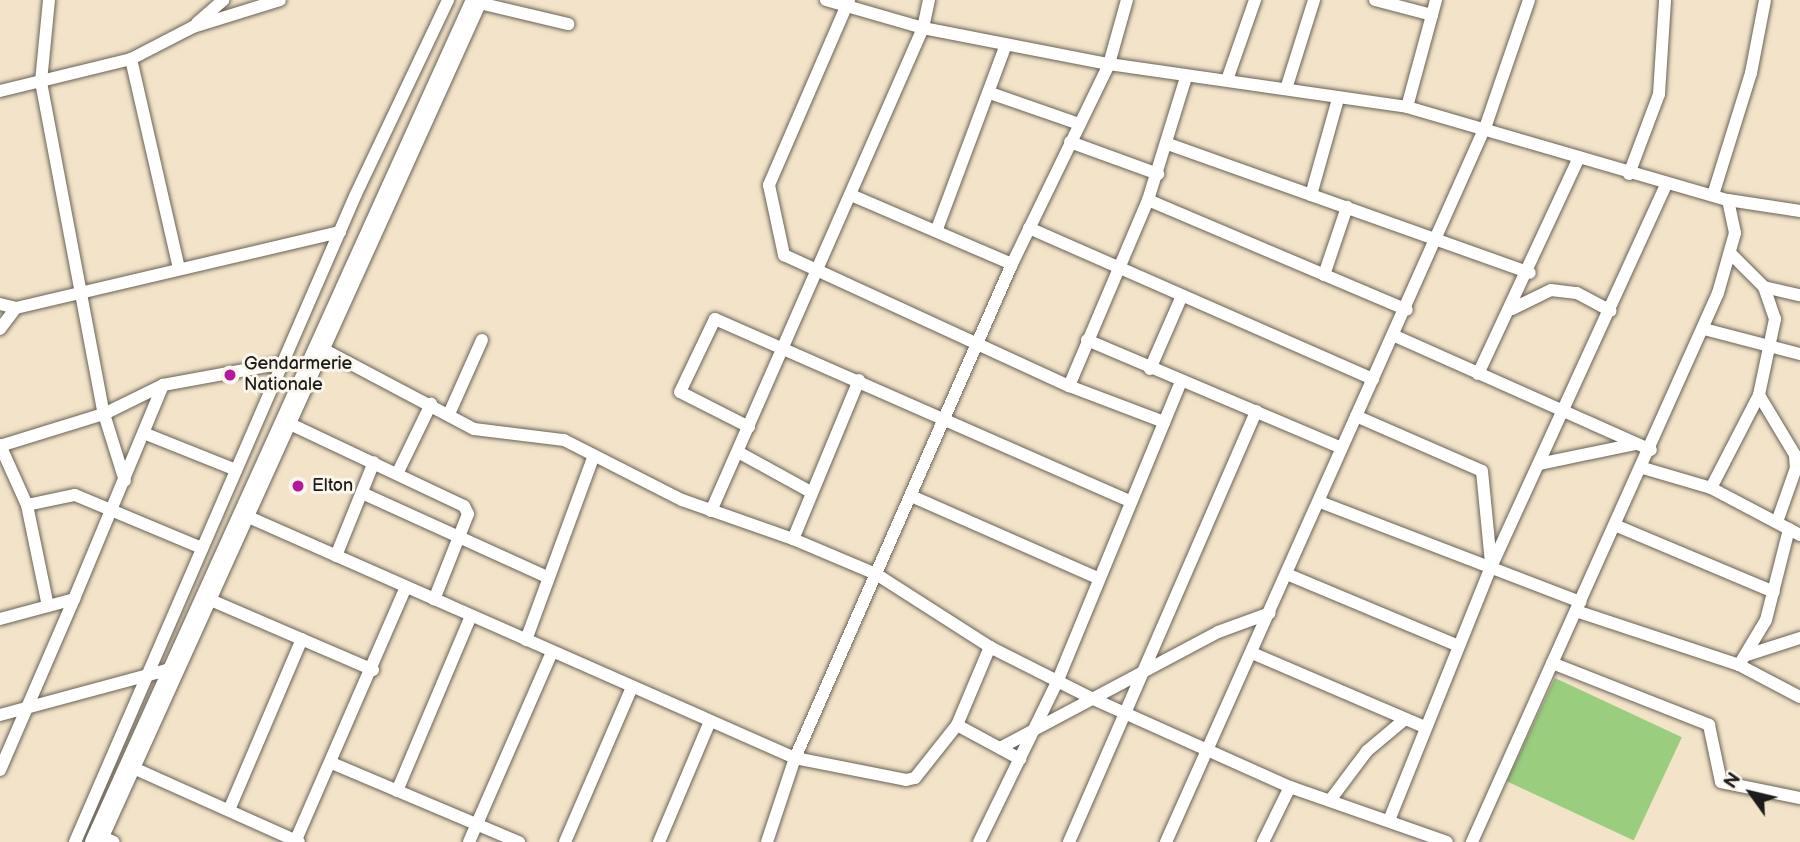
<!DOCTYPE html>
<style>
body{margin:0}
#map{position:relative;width:1800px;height:842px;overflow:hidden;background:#f3e3c8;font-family:"Balsamiq Sans",sans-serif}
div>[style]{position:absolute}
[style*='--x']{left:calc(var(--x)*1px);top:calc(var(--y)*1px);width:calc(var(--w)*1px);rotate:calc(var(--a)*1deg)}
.green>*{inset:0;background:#9acd7e;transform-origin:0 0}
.roads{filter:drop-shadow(0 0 2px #676258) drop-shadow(0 0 2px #676258)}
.street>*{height:12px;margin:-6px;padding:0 6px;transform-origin:6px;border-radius:6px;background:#fff}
.highway>*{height:21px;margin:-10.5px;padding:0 10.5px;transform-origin:10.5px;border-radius:10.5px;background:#fff}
.dots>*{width:19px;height:19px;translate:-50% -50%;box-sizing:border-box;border:4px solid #fbf7ec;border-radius:50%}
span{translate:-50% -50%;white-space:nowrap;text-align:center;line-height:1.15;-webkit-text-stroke:6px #fbf7ec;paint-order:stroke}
.poi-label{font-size:18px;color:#1c1c1c}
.left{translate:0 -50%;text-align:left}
.north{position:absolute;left:1716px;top:758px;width:70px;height:70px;-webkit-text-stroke:5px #fbf7ec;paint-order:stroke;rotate:304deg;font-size:19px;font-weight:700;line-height:28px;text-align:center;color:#1c1c1c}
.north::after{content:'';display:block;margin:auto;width:24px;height:32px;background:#1c1c1c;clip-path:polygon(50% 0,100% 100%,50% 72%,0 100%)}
</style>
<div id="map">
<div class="green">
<div style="left:1555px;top:678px;width:140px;height:114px;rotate:25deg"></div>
</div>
<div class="roads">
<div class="street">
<div style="--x:49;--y:0;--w:82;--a:95.6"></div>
<div style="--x:41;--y:82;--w:338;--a:79.3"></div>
<div style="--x:104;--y:414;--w:70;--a:72.6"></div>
<div style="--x:826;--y:0;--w:101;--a:16.1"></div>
<div style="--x:923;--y:28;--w:189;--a:11"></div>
<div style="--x:1109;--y:64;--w:301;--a:8.2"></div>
<div style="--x:1407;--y:107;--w:334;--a:16.2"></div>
<div style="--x:1728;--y:200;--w:34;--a:78"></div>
<div style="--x:1735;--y:233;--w:62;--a:105.8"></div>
<div style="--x:1718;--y:293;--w:602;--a:114.14"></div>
<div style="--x:849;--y:0;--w:202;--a:113.4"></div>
<div style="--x:769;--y:185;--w:72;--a:77.9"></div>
<div style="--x:784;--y:255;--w:314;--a:24.7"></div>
<div style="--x:1069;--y:386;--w:202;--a:-67"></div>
<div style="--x:1148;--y:200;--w:129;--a:-72.8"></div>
<div style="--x:1375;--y:0;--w:59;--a:14.7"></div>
<div style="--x:1432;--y:15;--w:95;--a:105.2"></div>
<div style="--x:475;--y:2;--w:96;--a:13.3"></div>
<div style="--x:1432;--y:15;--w:16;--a:-75"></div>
<div style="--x:197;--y:23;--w:35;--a:-41"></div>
<div style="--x:131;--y:59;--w:214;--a:77.1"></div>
<div style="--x:1227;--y:80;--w:85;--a:-70.7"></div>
<div style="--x:1286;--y:89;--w:93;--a:-72.5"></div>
<div style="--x:0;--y:91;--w:135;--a:-13.7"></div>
<div style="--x:131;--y:59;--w:70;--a:-27.3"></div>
<div style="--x:193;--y:27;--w:91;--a:-17.2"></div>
<div style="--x:990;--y:93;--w:94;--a:19.2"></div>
<div style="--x:1070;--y:142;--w:94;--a:20"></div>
<div style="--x:1168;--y:144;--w:384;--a:19.6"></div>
<div style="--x:1629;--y:174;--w:85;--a:-69.4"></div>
<div style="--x:1659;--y:94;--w:94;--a:-86.3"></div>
<div style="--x:851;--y:195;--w:175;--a:23.2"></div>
<div style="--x:1311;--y:195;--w:100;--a:-74.3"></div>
<div style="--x:1713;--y:195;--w:128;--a:-72.7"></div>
<div style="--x:1751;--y:73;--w:74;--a:-79.1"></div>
<div style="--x:1148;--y:200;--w:281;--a:23"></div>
<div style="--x:1728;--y:200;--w:73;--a:8.7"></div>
<div style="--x:1029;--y:228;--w:376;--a:23.7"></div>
<div style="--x:937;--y:229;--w:197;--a:-69.5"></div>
<div style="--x:1732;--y:255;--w:45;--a:45"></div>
<div style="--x:1764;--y:287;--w:34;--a:71"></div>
<div style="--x:1775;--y:319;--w:78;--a:101.9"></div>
<div style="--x:1759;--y:395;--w:70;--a:59"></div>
<div style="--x:1795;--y:455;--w:13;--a:86"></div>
<div style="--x:1796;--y:468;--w:57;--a:109.4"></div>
<div style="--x:1324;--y:275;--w:72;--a:-71.3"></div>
<div style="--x:1764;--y:287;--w:37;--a:13"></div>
<div style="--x:0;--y:304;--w:16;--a:14"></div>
<div style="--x:16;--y:308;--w:333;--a:-13.2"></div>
<div style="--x:1512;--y:309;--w:43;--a:-26"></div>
<div style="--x:1551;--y:290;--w:26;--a:7"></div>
<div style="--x:1577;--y:293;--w:38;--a:28"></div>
<div style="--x:0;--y:329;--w:26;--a:-53"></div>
<div style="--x:1704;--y:329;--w:99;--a:14.6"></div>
<div style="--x:1395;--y:336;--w:280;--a:24"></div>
<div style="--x:1087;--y:340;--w:276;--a:23"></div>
<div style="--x:319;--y:347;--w:175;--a:27.9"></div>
<div style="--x:474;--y:429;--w:91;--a:7"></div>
<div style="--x:564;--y:440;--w:132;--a:27"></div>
<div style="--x:682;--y:500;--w:118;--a:19.4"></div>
<div style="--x:1150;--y:369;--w:77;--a:-66.4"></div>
<div style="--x:1478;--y:374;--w:239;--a:-65"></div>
<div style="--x:859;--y:380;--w:172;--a:112.5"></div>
<div style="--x:793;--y:539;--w:90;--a:22.9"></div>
<div style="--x:876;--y:574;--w:135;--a:32.6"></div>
<div style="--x:990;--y:647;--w:113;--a:26.8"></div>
<div style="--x:1091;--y:698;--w:218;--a:24.1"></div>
<div style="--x:1290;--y:787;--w:166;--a:19.3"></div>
<div style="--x:1069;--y:386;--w:102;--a:20.8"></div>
<div style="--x:449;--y:414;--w:81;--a:-66"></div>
<div style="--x:1356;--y:416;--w:137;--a:23.6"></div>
<div style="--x:1482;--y:471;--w:92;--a:84.4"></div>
<div style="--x:286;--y:422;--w:197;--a:25.3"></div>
<div style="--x:464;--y:506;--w:9;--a:63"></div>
<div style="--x:468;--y:514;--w:92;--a:111.6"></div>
<div style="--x:749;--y:427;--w:77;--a:-153.1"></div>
<div style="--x:680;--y:392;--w:81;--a:-64.4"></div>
<div style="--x:715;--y:319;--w:452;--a:23.7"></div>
<div style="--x:146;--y:434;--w:97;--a:21.8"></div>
<div style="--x:0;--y:445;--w:66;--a:65.8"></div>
<div style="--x:27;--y:505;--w:103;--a:78.3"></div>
<div style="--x:3;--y:445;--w:106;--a:-17.1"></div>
<div style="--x:104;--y:414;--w:66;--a:-26.2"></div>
<div style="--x:163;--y:385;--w:122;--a:-10.4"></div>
<div style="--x:738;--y:452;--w:81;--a:28.8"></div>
<div style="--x:1539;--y:464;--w:99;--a:-11.7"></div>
<div style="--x:1643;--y:468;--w:71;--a:16.4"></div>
<div style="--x:1711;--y:488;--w:105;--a:-62.7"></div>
<div style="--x:398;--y:472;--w:76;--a:-64.1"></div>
<div style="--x:1711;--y:488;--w:101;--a:27.8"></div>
<div style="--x:362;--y:493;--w:205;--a:24.4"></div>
<div style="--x:911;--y:496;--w:204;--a:23.7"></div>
<div style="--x:1320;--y:502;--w:279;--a:21"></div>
<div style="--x:27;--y:505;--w:49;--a:-11.8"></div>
<div style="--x:75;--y:495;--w:138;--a:22.7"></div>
<div style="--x:711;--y:511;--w:527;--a:-66.3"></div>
<div style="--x:923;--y:28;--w:29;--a:-78"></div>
<div style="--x:244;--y:515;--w:602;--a:23.8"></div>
<div style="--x:795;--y:758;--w:113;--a:11.2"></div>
<div style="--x:906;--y:780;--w:9;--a:-13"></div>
<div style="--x:915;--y:778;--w:68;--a:-51.6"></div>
<div style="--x:957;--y:725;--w:85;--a:-67.1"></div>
<div style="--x:1617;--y:526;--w:170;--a:22.8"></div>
<div style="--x:336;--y:556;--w:101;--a:-68"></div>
<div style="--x:1289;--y:575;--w:184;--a:22.7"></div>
<div style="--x:206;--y:598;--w:182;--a:23.3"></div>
<div style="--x:1576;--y:611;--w:172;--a:18.3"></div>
<div style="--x:1739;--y:665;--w:69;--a:27.7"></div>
<div style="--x:0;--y:619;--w:77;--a:-15.1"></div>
<div style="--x:74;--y:599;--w:232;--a:-67.4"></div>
<div style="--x:526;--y:640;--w:194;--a:-69.8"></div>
<div style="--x:1252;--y:653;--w:185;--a:23.2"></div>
<div style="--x:1747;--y:655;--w:56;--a:-17.8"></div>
<div style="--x:1552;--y:663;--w:169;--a:21.5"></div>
<div style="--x:1709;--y:725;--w:58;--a:78.1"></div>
<div style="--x:1721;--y:782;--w:81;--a:11.4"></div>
<div style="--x:1739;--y:665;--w:52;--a:-59"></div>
<div style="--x:1766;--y:620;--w:94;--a:-75.8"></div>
<div style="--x:0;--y:715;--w:180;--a:-15.1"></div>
<div style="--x:957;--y:725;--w:72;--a:28.4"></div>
<div style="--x:1000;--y:748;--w:247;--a:-28"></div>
<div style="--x:1218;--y:632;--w:55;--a:-20.1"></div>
<div style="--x:334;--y:764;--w:201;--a:22.9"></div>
<div style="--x:129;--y:766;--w:186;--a:24.1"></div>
<div style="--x:0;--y:770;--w:186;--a:-66.6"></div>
<div style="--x:397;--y:791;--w:190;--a:-67.1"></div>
<div style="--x:1331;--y:799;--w:60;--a:-53.1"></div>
<div style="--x:1367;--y:751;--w:48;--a:-40"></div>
<div style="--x:229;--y:810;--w:186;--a:-66.9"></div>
<div style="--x:1390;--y:818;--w:271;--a:-68.1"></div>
<div style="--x:1491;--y:567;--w:418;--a:-65.4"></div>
<div style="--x:98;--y:835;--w:17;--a:24"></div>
<div style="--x:75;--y:842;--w:706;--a:-66.56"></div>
<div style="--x:356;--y:194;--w:215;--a:-64.6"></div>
<div style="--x:295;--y:842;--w:278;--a:-66.5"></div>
<div style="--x:469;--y:842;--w:207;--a:-66.4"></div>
<div style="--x:565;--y:842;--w:169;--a:-66.6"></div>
<div style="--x:659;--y:842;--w:131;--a:-67.1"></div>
<div style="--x:767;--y:842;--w:89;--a:-71.6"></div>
<div style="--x:795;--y:758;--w:540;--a:-66.29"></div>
<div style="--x:1012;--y:264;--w:222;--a:-64.1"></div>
<div style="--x:1109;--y:64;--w:66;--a:-74.3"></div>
<div style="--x:979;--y:842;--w:180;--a:-64"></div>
<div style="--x:1058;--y:680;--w:322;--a:-67.6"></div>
<div style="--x:1069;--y:842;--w:470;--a:-66.5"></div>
<div style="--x:1166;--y:842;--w:785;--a:-65.95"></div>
<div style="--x:1486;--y:125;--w:132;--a:-71"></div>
<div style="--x:1263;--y:842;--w:61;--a:-63.9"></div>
</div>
<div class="highway">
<div style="--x:95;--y:842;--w:924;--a:-65.65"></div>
</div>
</div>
<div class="dots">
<div style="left:230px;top:375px;background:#b5179e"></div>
<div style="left:298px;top:486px;background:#b5179e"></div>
</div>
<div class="poi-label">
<span class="left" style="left:244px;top:375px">Gendarmerie<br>Nationale</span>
<span class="left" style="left:312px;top:486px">Elton</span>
</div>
<div class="north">N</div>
</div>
